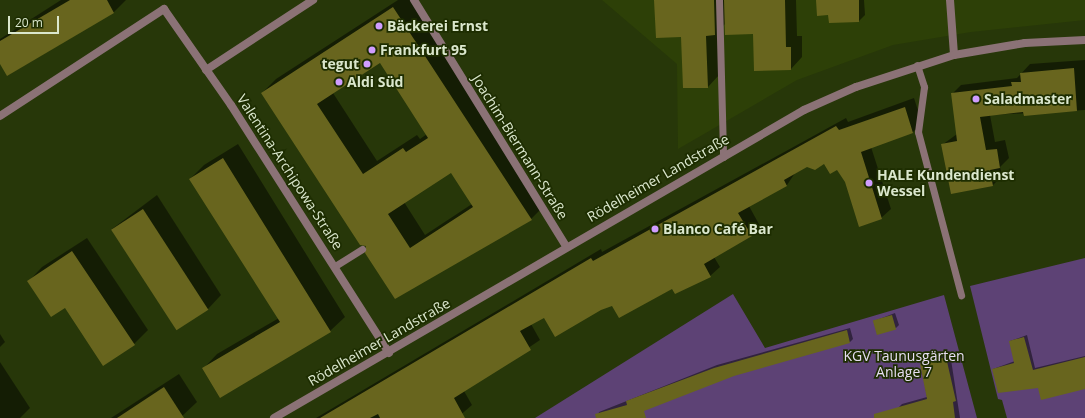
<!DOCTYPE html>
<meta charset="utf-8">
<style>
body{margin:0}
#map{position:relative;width:1085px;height:418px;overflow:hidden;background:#273709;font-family:"Open Sans",sans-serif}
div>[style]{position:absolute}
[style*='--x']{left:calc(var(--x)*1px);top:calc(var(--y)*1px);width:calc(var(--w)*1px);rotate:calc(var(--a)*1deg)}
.built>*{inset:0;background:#2d4007}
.green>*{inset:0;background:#5d4275}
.shadow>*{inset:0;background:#0007}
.building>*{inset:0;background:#68651e;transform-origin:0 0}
.service>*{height:7px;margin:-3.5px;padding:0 3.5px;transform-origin:3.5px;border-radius:3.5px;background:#8b7276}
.pedestrian>*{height:8px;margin:-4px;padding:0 4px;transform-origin:4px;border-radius:4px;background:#8b7276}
.minor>*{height:8px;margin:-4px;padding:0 4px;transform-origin:4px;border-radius:4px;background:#8b7276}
.dots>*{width:11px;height:11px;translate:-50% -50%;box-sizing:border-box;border:2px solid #1d2d00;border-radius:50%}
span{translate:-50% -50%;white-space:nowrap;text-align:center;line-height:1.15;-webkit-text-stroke:3.5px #1d2d00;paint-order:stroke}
.poi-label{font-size:14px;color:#dbe7cd;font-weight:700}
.left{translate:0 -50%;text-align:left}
.right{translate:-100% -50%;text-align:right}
.street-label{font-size:14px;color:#dbe7cd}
.park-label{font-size:14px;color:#e7def2}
.scale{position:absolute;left:8px;top:16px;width:51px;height:18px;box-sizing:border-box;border:2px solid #dbe7cd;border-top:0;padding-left:5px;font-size:12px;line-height:14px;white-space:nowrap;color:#dbe7cd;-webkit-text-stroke:3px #1d2d00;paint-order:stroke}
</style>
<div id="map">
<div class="built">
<div style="clip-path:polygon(602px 0,1085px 0,1085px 20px,971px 32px,893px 45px,797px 80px,678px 149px,677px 64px)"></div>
</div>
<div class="green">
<div style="clip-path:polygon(1085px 258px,1085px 418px,1007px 418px,1002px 400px,998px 399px,970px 286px)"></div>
<div style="clip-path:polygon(733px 294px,765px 348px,944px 295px,977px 418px,535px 418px)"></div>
</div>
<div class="shadow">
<div style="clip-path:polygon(61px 0,126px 0,114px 12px,8px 75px,0 62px,0 39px)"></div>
<div style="clip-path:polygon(evenodd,398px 0,412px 0,545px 205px,531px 219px,395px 298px,367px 245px,262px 93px,276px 79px,398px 0,380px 62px,427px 134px,420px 139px,417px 135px,377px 161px,333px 93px,380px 62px,398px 0,452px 171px,472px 204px,425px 235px,404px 202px,452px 171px)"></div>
<div style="clip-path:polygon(655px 0,796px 0,797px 36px,802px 36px,802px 57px,791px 69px,754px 33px,726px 23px,718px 31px,719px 75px,708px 87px,682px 36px)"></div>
<div style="clip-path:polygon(817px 0,864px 0,865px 15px,859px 21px,829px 14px)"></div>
<div style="clip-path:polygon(1085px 60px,1085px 110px,990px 115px,995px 142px,1005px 140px,1009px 158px,1000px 167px,1002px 176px,993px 185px,942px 145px,957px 134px,952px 94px,961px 85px,1017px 78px,1030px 64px)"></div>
<div style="clip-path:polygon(914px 98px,922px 123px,913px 132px,871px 147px,891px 209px,881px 218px,837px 168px,825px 163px,807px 166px,795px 173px,787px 185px,749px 206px,760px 226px,714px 257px,720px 267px,710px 276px,612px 305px,544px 316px,531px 324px,540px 340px,464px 391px,472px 405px,457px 418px,316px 418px,601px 249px,602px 252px,846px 118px,848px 122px)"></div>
<div style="clip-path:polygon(238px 144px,345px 317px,330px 331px,203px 369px,217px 354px,279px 318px,190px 179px,204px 165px)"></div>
<div style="clip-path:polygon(157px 195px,221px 295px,207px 310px,112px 229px)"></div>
<div style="clip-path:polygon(87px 238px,148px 330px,134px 344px,65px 307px,28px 282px,42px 267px)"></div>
<div style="clip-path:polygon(895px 313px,899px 325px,896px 328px,874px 321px)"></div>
<div style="clip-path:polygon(850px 328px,853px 339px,850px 342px,734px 375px,619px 418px,597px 418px,599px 412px,717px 365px)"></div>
<div style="clip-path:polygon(0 334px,5px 342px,0 347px)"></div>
<div style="clip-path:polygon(1027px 335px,1035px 368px,1085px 356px,1085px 388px,1039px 386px,993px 369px,1015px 361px,1010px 341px)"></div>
<div style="clip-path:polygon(950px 353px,960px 418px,901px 418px,898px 408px,902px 404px,927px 397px,921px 364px)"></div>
<div style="clip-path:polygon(0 362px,30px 408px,20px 418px,0 418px)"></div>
<div style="clip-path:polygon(179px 374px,197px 402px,180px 418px,111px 418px)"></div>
</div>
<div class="building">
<div style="clip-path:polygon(70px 0,107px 0,114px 13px,7px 76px,0 64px,0 41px)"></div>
<div style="clip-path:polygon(654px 0,714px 0,715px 35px,706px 36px,708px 88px,683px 88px,681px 37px,656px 38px)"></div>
<div style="clip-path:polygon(724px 0,785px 0,786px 47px,791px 47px,791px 70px,754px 71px,753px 34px,725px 35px)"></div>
<div style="clip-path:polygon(816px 0,859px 0,859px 22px,829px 23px,828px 15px,817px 16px)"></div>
<div style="clip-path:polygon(evenodd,393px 7px,532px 220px,395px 299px,365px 253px,366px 246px,360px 245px,261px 93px,393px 7px,380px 63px,428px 138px,406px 152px,403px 148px,363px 174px,317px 104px,380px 63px,393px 7px,451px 173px,473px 207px,410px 248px,388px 214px,451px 173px)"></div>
<div style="clip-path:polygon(1074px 68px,1077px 111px,1024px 116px,1023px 112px,980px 117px,986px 150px,997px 149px,1000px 168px,990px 170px,993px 186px,951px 194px,941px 144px,957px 141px,951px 93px,1012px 86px,1011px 82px,1021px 82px,1020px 73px)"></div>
<div style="clip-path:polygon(905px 107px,913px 133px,861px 152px,882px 219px,859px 227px,845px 182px,837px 170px,830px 174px,824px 164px,815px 170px,807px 167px,784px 180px,787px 186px,738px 213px,752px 236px,704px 264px,711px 277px,675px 294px,672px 289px,619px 318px,612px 306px,601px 310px,555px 337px,544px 318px,520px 331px,531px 350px,454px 398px,465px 418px,380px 418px,378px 414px,370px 418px,320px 418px,591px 258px,593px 261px,836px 126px,839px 130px)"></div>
<div style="clip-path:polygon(223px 158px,331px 332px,220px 398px,202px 368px,280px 322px,189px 179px)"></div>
<div style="left:143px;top:209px;width:120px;height:38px;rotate:57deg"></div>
<div style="clip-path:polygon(72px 251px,135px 345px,103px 366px,65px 308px,51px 317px,27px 281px)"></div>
<div style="left:892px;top:315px;width:15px;height:20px;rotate:74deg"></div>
<div style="clip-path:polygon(847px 330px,850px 343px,734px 376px,644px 411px,646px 418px,596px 418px,595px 414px,627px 405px,626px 401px,714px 368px)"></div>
<div style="clip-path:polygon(1024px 337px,1033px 370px,1085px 357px,1085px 389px,1041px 400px,1038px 388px,998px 393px,992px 369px,1014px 363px,1009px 341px)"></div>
<div style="clip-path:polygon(946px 357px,956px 401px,953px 402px,955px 418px,874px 418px,874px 414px,927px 399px,920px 364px)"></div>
<div style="clip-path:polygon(164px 387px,184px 418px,117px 418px)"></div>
</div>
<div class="service">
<div style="--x:719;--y:0;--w:157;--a:88.5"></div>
<div style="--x:917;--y:65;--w:23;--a:72"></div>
<div style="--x:924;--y:87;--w:45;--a:97.6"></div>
<div style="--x:918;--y:132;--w:169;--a:75.2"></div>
<div style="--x:335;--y:266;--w:32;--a:-32"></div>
</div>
<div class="pedestrian">
<div style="--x:206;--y:70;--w:128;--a:-33.2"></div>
</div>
<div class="minor">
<div style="--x:414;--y:0;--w:289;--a:58.3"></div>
<div style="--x:950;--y:0;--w:55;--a:85.8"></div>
<div style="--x:0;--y:116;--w:196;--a:-33.1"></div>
<div style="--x:164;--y:9;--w:117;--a:55.1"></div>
<div style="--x:231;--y:105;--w:294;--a:57.5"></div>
<div style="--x:274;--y:418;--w:613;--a:-30.16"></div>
<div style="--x:804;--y:110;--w:57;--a:-23.9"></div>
<div style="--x:856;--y:87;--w:103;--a:-18.1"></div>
<div style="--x:954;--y:55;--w:72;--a:-9.6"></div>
<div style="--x:1025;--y:43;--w:60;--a:-2.9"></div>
</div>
<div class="dots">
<div style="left:379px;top:26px;background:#d09dff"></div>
<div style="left:372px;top:50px;background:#d09dff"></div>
<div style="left:367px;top:64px;background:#d09dff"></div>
<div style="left:339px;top:82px;background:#d09dff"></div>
<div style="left:976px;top:99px;background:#d09dff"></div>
<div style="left:869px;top:183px;background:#d09dff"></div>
<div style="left:655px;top:229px;background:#d09dff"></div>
</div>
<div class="poi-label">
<span class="left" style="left:387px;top:26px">Bäckerei Ernst</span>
<span class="left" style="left:380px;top:50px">Frankfurt 95</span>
<span class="right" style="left:359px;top:64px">tegut</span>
<span class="left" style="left:347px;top:82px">Aldi Süd</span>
<span class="left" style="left:984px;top:99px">Saladmaster</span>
<span class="left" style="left:877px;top:183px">HALE Kundendienst<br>Wessel</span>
<span class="left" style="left:663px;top:229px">Blanco Café Bar</span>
</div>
<div class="street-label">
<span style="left:520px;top:147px;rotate:58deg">Joachim-Biermann-Straße</span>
<span style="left:290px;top:172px;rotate:57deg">Valentina-Archipowa-Straße</span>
<span style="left:658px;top:178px;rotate:-30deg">Rödelheimer Landstraße</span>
<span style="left:379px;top:342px;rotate:-30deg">Rödelheimer Landstraße</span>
</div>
<div class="park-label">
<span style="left:904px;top:364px">KGV Taunusgärten<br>Anlage 7</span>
</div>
<div class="scale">20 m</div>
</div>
